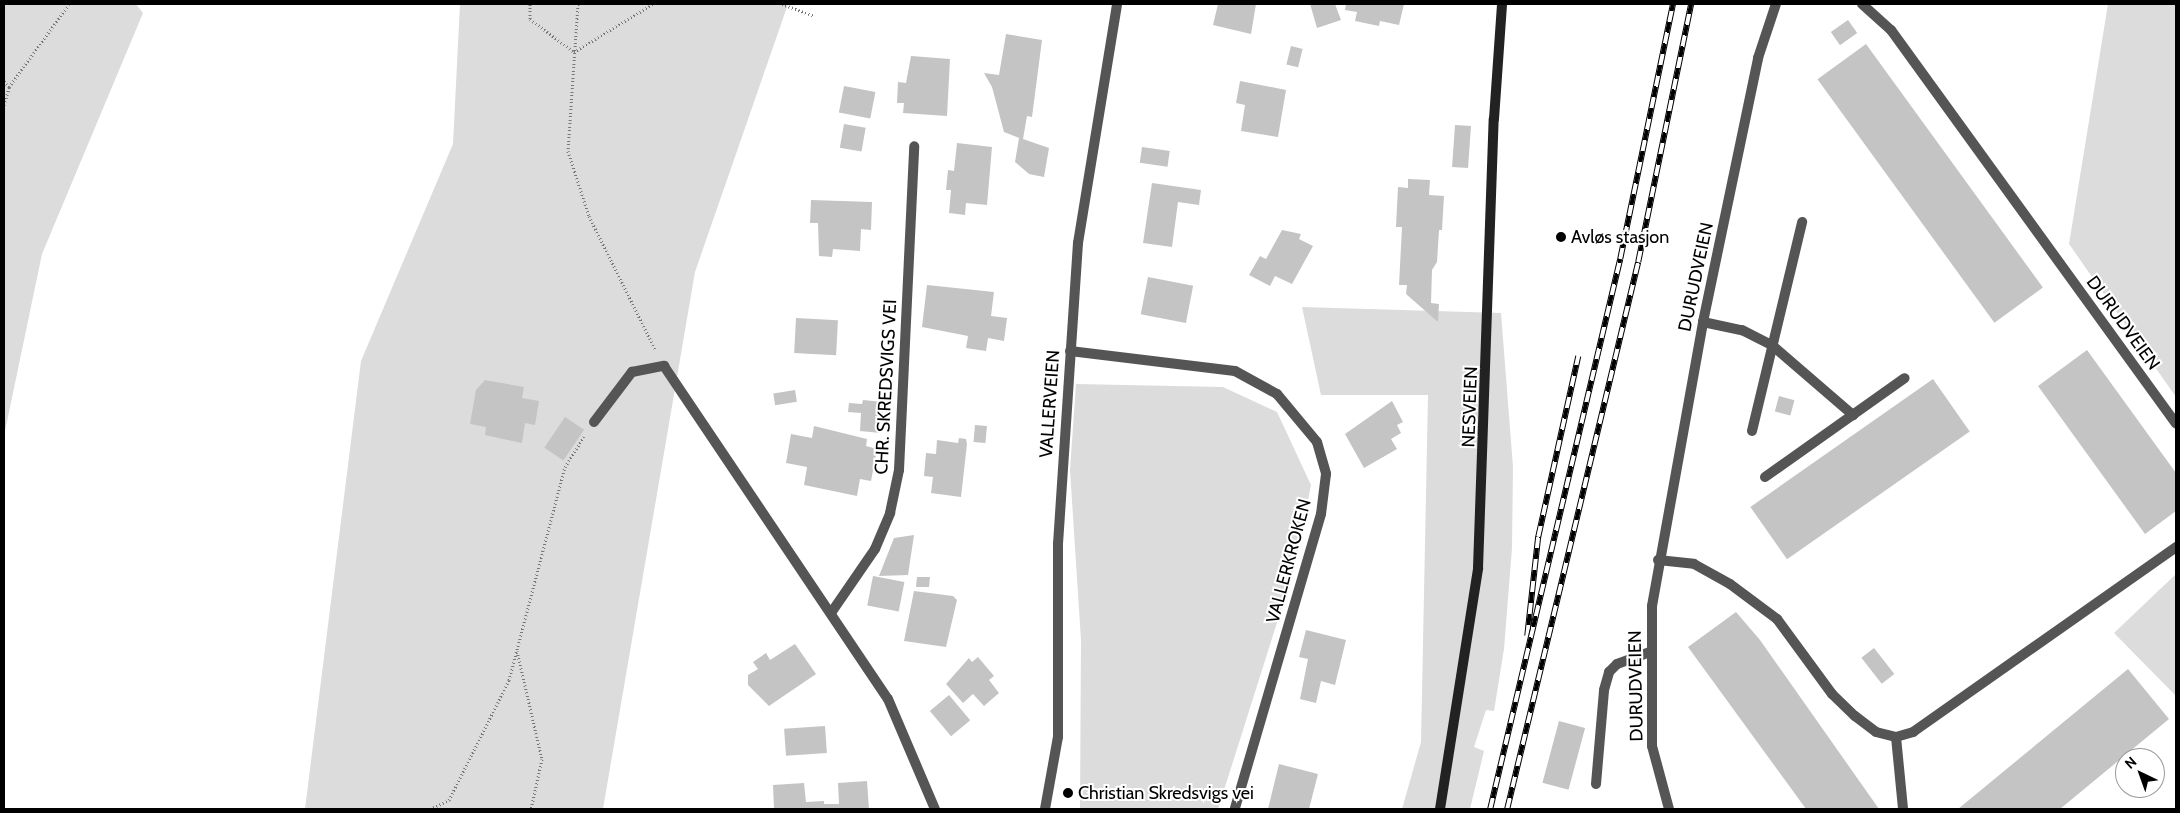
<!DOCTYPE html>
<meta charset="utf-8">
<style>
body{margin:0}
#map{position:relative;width:2180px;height:813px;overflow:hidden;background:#fff;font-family:Cabin,sans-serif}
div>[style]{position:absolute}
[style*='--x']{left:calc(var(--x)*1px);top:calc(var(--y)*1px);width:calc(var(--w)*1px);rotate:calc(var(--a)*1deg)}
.green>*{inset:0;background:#dcdcdc}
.building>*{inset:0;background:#c4c4c4;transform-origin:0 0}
.path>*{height:3px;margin-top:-1.5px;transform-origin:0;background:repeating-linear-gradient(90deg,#777 0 1px,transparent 0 3.5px)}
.lane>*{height:10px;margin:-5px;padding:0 5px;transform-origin:5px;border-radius:5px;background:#555}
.street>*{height:10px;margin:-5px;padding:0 5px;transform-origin:5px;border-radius:5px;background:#555}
.secondary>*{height:10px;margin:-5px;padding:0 5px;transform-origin:5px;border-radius:5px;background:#222}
.rail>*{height:5.5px;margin-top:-2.75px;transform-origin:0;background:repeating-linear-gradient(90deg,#fff 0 11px,#000 0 22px);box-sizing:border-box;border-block:1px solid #000}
.dots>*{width:14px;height:14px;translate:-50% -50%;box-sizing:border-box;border:2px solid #fff;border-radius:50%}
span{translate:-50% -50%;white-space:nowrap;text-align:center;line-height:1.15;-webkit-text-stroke:4px #fff;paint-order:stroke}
.poi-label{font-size:18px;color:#000}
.left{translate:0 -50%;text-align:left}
.street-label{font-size:18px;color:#000}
.frame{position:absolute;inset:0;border:5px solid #000;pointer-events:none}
.north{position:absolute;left:2115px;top:748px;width:50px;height:50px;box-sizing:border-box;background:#fff;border:1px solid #999;border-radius:50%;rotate:318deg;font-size:14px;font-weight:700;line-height:20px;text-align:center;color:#000}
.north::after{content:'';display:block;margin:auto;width:18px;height:22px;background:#000;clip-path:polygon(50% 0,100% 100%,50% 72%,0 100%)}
</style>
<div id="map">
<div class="green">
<div style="clip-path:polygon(4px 4px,136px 4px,143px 13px,42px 254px,4px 436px)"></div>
<div style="clip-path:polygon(460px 4px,788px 4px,695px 272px,603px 809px,305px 809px,361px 361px,453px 144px)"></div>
<div style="clip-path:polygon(2108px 4px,2176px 4px,2176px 397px,2069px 244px)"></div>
<div style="clip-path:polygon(1302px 307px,1501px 313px,1513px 467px,1512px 548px,1504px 649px,1494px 711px,1486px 710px,1474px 747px,1484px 751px,1470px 809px,1402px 809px,1421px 742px,1428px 395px,1321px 395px)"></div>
<div style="clip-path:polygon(1076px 384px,1223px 387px,1277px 412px,1311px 485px,1294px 569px,1218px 809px,1080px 809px,1081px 640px,1070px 470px)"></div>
<div style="clip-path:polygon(2176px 574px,2176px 696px,2114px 633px)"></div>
</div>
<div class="building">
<div style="clip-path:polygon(1218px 4px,1256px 4px,1251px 34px,1213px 25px)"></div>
<div style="clip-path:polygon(1310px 4px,1335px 4px,1341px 20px,1317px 28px)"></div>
<div style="clip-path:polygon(1346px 4px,1404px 4px,1399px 25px,1380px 21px,1379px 26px,1355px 21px,1357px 12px,1345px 10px)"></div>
<div style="left:1848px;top:20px;width:16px;height:21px;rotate:55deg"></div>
<div style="clip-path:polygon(1006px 34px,1042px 40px,1032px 117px,1027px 116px,1023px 139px,1049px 148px,1044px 177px,1029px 174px,1015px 162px,1019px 138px,1004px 132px,992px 87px,984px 73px,999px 75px)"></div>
<div style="left:1866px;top:44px;width:301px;height:60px;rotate:54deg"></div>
<div style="left:1291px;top:46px;width:12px;height:19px;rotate:14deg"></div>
<div style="clip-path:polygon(911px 56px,950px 59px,947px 116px,903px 113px,904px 103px,897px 103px,898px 82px,906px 83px)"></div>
<div style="clip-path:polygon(1240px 81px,1286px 90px,1278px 137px,1241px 131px,1245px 105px,1236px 103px)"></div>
<div style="left:844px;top:86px;width:32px;height:27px;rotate:11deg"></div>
<div style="left:844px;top:124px;width:22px;height:24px;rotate:10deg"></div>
<div style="left:1455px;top:125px;width:16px;height:42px;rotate:4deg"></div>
<div style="clip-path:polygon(957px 143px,992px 147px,987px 205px,966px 203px,965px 215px,949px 213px,951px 190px,946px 190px,948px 170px,954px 171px)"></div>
<div style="left:1142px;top:147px;width:28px;height:16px;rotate:8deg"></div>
<div style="clip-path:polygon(1408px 179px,1430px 180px,1429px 195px,1444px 196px,1442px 230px,1439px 230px,1437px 262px,1432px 270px,1431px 303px,1439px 304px,1438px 322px,1406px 294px,1407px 285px,1399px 285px,1402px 227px,1396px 227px,1398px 187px,1408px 188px)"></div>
<div style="clip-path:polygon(1152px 183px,1201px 190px,1199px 205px,1178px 202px,1172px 247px,1143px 243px)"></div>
<div style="clip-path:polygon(811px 200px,872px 202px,871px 230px,861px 229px,860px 251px,833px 249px,832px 257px,819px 256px,818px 223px,810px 223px)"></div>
<div style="clip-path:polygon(1282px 230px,1301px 234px,1299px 239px,1313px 246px,1292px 284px,1275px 276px,1270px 286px,1249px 275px,1260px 256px,1266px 259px)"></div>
<div style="left:1148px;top:277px;width:46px;height:38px;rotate:11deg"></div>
<div style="clip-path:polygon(927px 285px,994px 292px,991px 316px,1007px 318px,1004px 341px,988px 338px,986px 351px,966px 348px,968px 336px,922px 327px)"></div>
<div style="left:796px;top:318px;width:42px;height:35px;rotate:3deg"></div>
<div style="clip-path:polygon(2087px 350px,2176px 473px,2176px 511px,2145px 534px,2038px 386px)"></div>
<div style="left:1933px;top:379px;width:64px;height:223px;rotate:55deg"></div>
<div style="clip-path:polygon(485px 380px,524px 387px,522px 398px,539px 401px,535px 425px,525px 423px,522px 443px,485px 435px,486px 427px,470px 424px,476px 390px)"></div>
<div style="left:795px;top:390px;width:12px;height:22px;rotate:81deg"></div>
<div style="left:1779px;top:396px;width:16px;height:16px;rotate:15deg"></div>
<div style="clip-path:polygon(863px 400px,883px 402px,881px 433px,860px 431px,861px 413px,848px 412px,849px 403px,862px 404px)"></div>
<div style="clip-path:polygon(1392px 401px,1403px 422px,1397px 425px,1401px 433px,1391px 439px,1397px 449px,1364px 468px,1345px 434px)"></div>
<div style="left:565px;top:417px;width:23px;height:37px;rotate:34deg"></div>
<div style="left:975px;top:425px;width:12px;height:17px;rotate:5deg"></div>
<div style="clip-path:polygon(814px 426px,867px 439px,866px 446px,877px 449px,871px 481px,860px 479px,857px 496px,804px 485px,807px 467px,786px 463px,791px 434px,812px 438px)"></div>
<div style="clip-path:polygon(959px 438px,966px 439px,967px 444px,961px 497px,931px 493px,933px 477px,924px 476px,926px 453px,936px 454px,937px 440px,958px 443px)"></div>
<div style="clip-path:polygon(914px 535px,908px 575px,879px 576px,894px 538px)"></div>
<div style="left:873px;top:576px;width:32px;height:30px;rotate:11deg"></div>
<div style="clip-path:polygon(917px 577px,930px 577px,929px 587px,916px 587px)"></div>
<div style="clip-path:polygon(914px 591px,953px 596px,957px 600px,946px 647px,904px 641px)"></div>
<div style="clip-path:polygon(1736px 612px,1760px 640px,1879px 809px,1806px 809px,1688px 647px)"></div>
<div style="clip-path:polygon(1306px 630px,1346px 640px,1335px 685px,1321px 681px,1316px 703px,1300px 699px,1308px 659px,1299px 657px)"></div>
<div style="clip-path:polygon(795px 644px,816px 674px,769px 706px,748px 685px,748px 675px,758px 669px,753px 662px,766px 653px,770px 660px)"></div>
<div style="left:1874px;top:648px;width:33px;height:16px;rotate:52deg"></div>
<div style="clip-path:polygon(978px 657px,994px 676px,989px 680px,999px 693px,984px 706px,973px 694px,963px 703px,946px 684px,969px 658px,972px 662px)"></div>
<div style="clip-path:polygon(2128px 669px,2169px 719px,2060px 809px,1958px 809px)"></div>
<div style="left:949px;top:695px;width:33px;height:25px;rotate:50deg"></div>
<div style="left:1559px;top:721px;width:27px;height:64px;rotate:15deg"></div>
<div style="left:825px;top:726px;width:27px;height:41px;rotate:86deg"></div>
<div style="clip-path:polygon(1279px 764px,1318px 774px,1309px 809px,1268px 809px)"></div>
<div style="clip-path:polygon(867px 781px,869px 809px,774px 809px,773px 785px,804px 783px,806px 802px,824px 801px,824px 804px,839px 804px,838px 783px)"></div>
</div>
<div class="path">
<div style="--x:530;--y:4;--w:15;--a:90"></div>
<div style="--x:530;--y:19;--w:55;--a:36.9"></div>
<div style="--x:574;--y:52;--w:92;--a:-31.3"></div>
<div style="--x:578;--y:4;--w:147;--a:93.9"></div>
<div style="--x:568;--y:151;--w:68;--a:72.1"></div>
<div style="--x:589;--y:216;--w:148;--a:63.6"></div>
<div style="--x:782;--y:4;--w:33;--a:20"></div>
<div style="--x:4;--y:81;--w:8;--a:50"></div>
<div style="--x:4;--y:105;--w:19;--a:-74"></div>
<div style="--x:9;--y:87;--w:102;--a:-54.1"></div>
<div style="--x:517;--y:651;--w:111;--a:77"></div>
<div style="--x:542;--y:759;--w:51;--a:102.4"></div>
<div style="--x:430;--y:809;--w:21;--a:-25"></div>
<div style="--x:449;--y:800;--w:134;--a:-63.4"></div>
<div style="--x:509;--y:680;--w:220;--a:-75.3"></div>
<div style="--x:565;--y:467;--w:36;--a:-58"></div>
</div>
<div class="lane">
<div style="--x:1703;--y:322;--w:40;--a:12"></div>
<div style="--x:1742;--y:330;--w:35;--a:27"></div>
<div style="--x:594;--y:422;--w:63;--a:-52.8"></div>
<div style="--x:632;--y:372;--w:33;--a:-11"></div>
<div style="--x:1752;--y:431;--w:215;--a:-76.5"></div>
<div style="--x:1596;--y:784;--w:94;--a:-85.1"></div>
<div style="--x:1604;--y:690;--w:19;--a:-74"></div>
<div style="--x:1609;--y:672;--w:11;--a:-45"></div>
<div style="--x:1617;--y:664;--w:35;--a:-20"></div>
</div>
<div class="street">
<div style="--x:1862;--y:4;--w:39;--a:42"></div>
<div style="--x:1891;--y:30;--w:486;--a:54.1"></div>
<div style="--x:1773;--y:346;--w:106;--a:40.8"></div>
<div style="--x:1070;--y:351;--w:166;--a:6.9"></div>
<div style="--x:1235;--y:371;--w:48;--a:28.7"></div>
<div style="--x:1277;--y:394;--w:62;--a:50.2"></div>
<div style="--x:1317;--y:442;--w:33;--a:74"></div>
<div style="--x:1326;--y:474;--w:40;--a:97.1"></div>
<div style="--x:1321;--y:514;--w:307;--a:106.3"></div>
<div style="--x:664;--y:366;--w:401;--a:56.1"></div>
<div style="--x:888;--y:699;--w:120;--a:66.9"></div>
<div style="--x:1765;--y:477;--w:171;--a:-35.3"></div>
<div style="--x:1658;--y:560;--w:36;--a:6"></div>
<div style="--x:1694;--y:564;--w:41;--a:29.1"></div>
<div style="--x:1730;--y:584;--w:59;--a:36.7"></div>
<div style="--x:1777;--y:619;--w:93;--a:53.7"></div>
<div style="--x:1832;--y:694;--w:32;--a:44"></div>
<div style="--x:1855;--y:716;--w:26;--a:37"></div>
<div style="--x:1876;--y:732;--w:21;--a:14"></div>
<div style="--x:1896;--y:737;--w:18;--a:-16"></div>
<div style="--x:1913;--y:732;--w:322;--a:-35.1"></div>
<div style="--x:831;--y:613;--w:78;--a:-55.5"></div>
<div style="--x:875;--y:549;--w:39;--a:-67"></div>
<div style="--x:890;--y:513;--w:44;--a:-78.2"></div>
<div style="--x:899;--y:470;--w:324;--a:-87.3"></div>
<div style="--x:1896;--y:737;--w:72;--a:84.4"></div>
<div style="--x:1045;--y:809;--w:73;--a:-79.8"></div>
<div style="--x:1058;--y:737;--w:193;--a:-90"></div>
<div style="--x:1058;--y:544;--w:302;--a:-86.2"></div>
<div style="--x:1078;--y:243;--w:242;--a:-80.7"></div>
<div style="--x:1669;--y:809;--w:65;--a:-105.1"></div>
<div style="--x:1652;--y:746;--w:140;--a:-90"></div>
<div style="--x:1652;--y:606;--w:289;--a:-79.8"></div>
<div style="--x:1703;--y:322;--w:270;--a:-78.2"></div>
<div style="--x:1758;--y:58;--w:57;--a:-71.6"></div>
</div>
<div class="secondary">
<div style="--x:1440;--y:809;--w:244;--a:-81"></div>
<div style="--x:1478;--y:568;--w:449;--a:-88"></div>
<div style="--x:1494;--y:119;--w:115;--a:-86"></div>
</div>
<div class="rail">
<div style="--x:1527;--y:636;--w:100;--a:-83.7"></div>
<div style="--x:1538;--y:537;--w:185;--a:-77.5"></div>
<div style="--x:1490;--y:809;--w:565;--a:-76.7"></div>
<div style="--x:1620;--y:259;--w:260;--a:-78.3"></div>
<div style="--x:1507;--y:809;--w:562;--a:-76.53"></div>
<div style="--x:1638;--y:262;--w:263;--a:-78.4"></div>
</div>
<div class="dots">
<div style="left:1561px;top:237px;background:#000"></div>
<div style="left:1068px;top:793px;background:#000"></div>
</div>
<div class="poi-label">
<span class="left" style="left:1571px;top:237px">Avløs stasjon</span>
<span class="left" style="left:1078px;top:793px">Christian Skredsvigs vei</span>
</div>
<div class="street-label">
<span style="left:1696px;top:277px;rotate:-78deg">DURUDVEIEN</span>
<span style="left:2123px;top:323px;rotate:54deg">DURUDVEIEN</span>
<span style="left:886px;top:387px;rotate:-87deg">CHR. SKREDSVIGS VEI</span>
<span style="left:1050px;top:404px;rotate:-86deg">VALLERVEIEN</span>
<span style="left:1470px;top:407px;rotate:-88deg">NESVEIEN</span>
<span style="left:1289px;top:561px;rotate:-75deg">VALLERKROKEN</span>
<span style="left:1636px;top:686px;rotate:-91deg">DURUDVEIEN</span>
</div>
<div class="frame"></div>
<div class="north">N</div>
</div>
